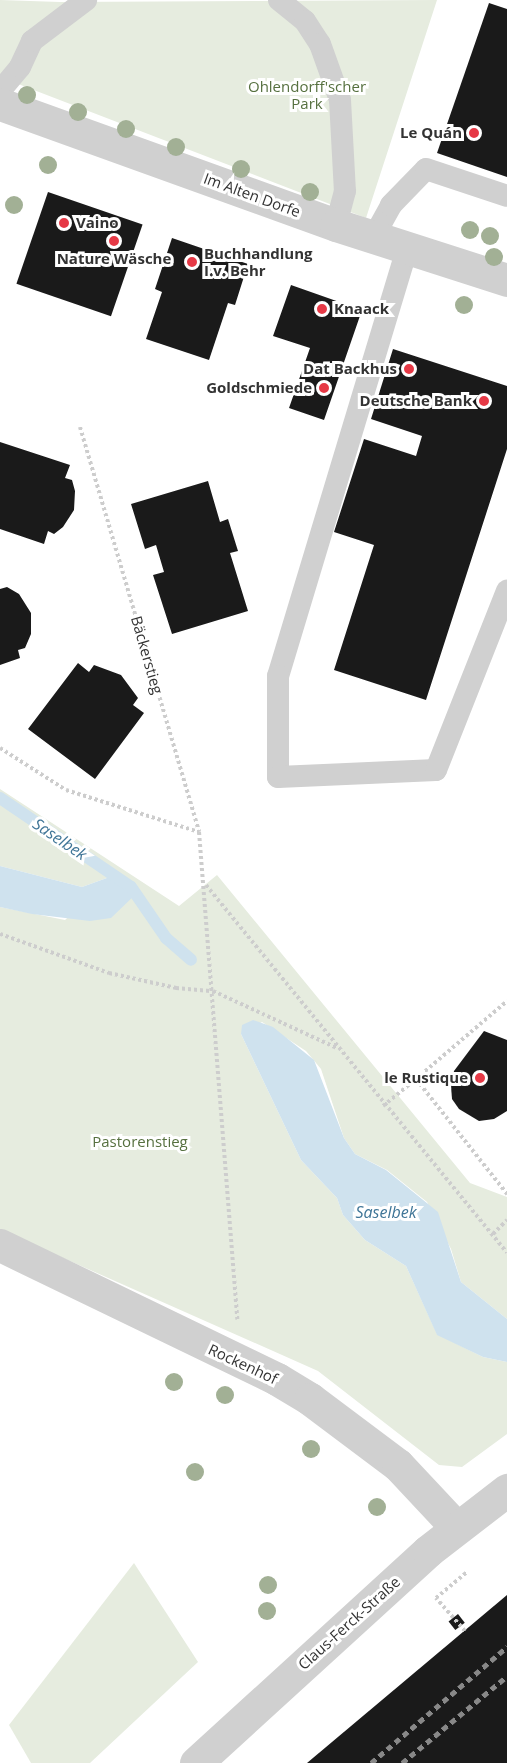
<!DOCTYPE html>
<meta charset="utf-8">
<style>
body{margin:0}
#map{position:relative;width:507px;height:1763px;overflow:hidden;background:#fff;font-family:"Open Sans",sans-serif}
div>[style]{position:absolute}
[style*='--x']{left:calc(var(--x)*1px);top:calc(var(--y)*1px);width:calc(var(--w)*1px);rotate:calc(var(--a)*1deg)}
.green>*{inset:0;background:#e6ecdf}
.water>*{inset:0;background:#cfe2ee}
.stream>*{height:12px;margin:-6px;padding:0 6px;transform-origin:6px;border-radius:6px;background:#cfe2ee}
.building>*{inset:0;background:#1a1a1a;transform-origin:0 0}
.path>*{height:4px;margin-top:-2px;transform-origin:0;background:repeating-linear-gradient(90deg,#cdcdcd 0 3px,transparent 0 6px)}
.service>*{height:22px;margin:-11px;padding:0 11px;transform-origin:11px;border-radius:11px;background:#d0d0d0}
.minor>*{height:33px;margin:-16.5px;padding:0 16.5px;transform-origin:16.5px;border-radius:16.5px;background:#d0d0d0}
.tertiary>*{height:33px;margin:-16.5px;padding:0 16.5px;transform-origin:16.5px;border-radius:16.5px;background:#d0d0d0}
.rail>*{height:4.5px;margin-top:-2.25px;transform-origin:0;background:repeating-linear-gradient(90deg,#888 0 6px,transparent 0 10.5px)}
.trees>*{width:18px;height:18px;margin:-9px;border-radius:50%;background:#a2b095}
.dots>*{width:16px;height:16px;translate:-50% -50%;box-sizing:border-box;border:3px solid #fff;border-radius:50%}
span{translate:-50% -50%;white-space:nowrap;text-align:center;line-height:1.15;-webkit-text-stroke:6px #fff;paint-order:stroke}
.park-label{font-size:15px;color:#56703f}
.poi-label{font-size:15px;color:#333;font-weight:700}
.right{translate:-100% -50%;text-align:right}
.left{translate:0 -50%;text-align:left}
.street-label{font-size:15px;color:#333}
.water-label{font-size:16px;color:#3f7597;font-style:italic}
</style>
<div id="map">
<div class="green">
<div style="clip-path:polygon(0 0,60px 2px,437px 0,366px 218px,0 77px)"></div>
<div style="clip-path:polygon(0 789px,179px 906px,217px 875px,470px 1183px,507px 1197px,507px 1319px,461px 1282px,451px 1249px,427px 1202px,387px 1170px,355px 1154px,344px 1138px,321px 1069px,306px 1051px,262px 1022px,241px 1034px,301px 1160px,337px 1198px,343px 1215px,365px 1240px,406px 1266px,437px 1334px,483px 1357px,507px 1362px,507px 1434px,462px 1467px,439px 1465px,318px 1371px,0 1230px,0 907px,65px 920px,115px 875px,82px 887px,0 866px)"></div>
<div style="clip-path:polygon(134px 1563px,198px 1662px,90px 1763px,31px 1763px,9px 1725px)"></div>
</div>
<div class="water">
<div style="clip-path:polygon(0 866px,82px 887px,115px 875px,137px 893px,111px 918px,90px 921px,32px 914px,0 907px)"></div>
<div style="clip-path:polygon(253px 1020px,273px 1027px,314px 1060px,344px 1138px,355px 1154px,386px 1170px,438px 1212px,461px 1282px,507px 1319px,507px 1362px,483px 1357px,437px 1335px,406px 1266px,365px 1240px,343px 1215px,337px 1198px,301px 1160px,241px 1034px,242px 1025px)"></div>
</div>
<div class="stream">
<div style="--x:0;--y:798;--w:158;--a:34.2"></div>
<div style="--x:131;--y:887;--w:62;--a:55.5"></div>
<div style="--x:166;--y:938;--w:33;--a:41"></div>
</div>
<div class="building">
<div style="clip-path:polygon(489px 3px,507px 9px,507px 177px,437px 153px)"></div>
<div style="left:48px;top:192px;width:100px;height:97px;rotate:19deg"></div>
<div style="clip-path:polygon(172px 238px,248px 264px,235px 305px,228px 303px,209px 360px,146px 339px,162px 292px,155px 289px)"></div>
<div style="clip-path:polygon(291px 285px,362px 310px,324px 420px,289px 408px,310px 348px,273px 336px)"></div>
<div style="clip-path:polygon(393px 349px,507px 386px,507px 449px,426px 700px,334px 670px,374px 545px,334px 532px,364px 439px,416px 456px,422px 436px,371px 419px)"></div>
<div style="clip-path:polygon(0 442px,70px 465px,65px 478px,72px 480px,75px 491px,74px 510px,63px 527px,54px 534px,48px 531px,44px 544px,0 529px)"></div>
<div style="clip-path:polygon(208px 481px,220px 522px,228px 519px,238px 551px,230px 553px,248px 611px,172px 634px,153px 575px,164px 572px,156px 545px,145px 549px,131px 504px)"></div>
<div style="clip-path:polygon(7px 587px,19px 594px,31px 613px,31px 634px,25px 648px,18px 650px,20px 658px,0 665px,0 589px)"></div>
<div style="clip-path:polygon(78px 663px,89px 672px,94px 665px,121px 675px,138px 698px,133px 705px,144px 713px,95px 779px,28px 729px)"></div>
<div style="clip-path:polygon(484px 1031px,507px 1040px,507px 1111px,494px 1119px,479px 1121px,459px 1109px,452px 1099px,451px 1086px,454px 1071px)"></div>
<div style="clip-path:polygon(507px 1595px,507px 1763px,307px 1763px)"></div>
<div style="left:458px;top:1614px;width:11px;height:12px;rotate:52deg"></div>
</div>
<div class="path">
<div style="--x:80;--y:427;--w:422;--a:73.6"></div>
<div style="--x:199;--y:832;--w:489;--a:85.5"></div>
<div style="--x:0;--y:748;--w:78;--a:32.5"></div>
<div style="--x:66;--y:790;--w:139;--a:17.5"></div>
<div style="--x:206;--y:885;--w:475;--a:50.7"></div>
<div style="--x:0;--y:934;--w:116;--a:19.7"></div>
<div style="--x:109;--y:973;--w:69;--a:12.6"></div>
<div style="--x:176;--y:988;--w:37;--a:5"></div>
<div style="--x:213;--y:991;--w:136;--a:24.7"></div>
<div style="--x:416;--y:1079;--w:120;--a:-40.6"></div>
<div style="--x:383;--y:1106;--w:43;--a:-39.3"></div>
<div style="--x:416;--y:1079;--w:147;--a:51.6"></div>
<div style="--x:493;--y:1234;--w:20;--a:-45"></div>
<div style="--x:465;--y:1631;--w:44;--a:-131.3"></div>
<div style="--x:436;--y:1598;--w:40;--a:-40"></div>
</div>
<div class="service">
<div style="--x:279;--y:0;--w:33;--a:39"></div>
<div style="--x:305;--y:21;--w:27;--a:57"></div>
<div style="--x:320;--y:44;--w:59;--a:70.3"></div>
<div style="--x:340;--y:100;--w:91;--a:86.9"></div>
<div style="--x:345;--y:191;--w:35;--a:105"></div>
<div style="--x:0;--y:91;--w:31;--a:-50"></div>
<div style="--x:20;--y:67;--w:29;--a:-65"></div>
<div style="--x:32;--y:41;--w:68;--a:-37.2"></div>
<div style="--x:373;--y:238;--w:38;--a:-61"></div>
<div style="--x:391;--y:205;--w:50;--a:-45.8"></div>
<div style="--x:426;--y:169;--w:85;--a:18.4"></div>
<div style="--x:407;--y:249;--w:446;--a:106.8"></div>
<div style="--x:278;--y:676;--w:101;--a:90"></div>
<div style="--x:278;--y:777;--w:158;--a:-2.5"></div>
<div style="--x:436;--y:770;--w:193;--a:-68.4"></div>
</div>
<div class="minor">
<div style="--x:0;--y:104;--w:357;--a:19.8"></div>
<div style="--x:336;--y:225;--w:180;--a:17.8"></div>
<div style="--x:0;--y:1245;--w:308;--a:25.8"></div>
<div style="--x:277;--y:1379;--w:39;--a:31"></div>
<div style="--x:310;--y:1399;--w:110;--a:36.9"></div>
<div style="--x:398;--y:1465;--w:85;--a:46.9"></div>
</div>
<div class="tertiary">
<div style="--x:196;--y:1763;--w:314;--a:-42.4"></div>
<div style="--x:428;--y:1551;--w:100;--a:-37.7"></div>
</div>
<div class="rail">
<div style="--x:371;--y:1763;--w:179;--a:-40.5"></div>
<div style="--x:402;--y:1763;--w:136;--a:-39.6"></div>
</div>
<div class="trees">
<div style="left:27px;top:95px"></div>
<div style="left:78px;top:112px"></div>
<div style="left:126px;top:129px"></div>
<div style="left:176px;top:147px"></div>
<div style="left:48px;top:165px"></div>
<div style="left:241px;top:169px"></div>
<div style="left:310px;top:192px"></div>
<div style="left:14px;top:205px"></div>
<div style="left:470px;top:230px"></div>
<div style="left:490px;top:236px"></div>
<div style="left:494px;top:257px"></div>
<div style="left:464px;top:305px"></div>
<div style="left:174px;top:1382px"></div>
<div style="left:225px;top:1395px"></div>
<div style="left:311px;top:1449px"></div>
<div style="left:195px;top:1472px"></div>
<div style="left:377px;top:1507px"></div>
<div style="left:268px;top:1585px"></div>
<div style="left:267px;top:1611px"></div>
</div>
<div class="dots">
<div style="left:474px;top:133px;background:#e63946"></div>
<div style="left:64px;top:223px;background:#e63946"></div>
<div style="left:114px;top:241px;background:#e63946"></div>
<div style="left:192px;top:262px;background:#e63946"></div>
<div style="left:322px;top:309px;background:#e63946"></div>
<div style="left:409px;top:369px;background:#e63946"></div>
<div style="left:324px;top:388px;background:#e63946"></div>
<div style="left:484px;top:401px;background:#e63946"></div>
<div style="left:480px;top:1078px;background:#e63946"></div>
</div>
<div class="park-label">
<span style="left:307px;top:95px">Ohlendorff'scher<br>Park</span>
<span style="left:140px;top:1142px">Pastorenstieg</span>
</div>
<div class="poi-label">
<span class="right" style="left:462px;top:133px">Le Quán</span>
<span class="left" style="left:76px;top:223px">Vaino</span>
<span class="left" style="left:204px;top:262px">Buchhandlung<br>I.v. Behr</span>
<span style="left:114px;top:259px">Nature Wäsche</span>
<span class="left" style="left:334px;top:309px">Knaack</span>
<span class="right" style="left:397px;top:369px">Dat Backhus</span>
<span class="right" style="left:312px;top:388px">Goldschmiede</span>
<span class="right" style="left:472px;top:401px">Deutsche Bank</span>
<span class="right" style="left:468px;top:1078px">le Rustique</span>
</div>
<div class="street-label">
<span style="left:252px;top:195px;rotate:20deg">Im Alten Dorfe</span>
<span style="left:147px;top:655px;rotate:74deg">Bäckerstieg</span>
<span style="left:243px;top:1364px;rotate:25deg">Rockenhof</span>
<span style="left:349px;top:1623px;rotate:-42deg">Claus-Ferck-Straße</span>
</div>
<div class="water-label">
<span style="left:60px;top:839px;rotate:34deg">Saselbek</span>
<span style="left:386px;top:1212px">Saselbek</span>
</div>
</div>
